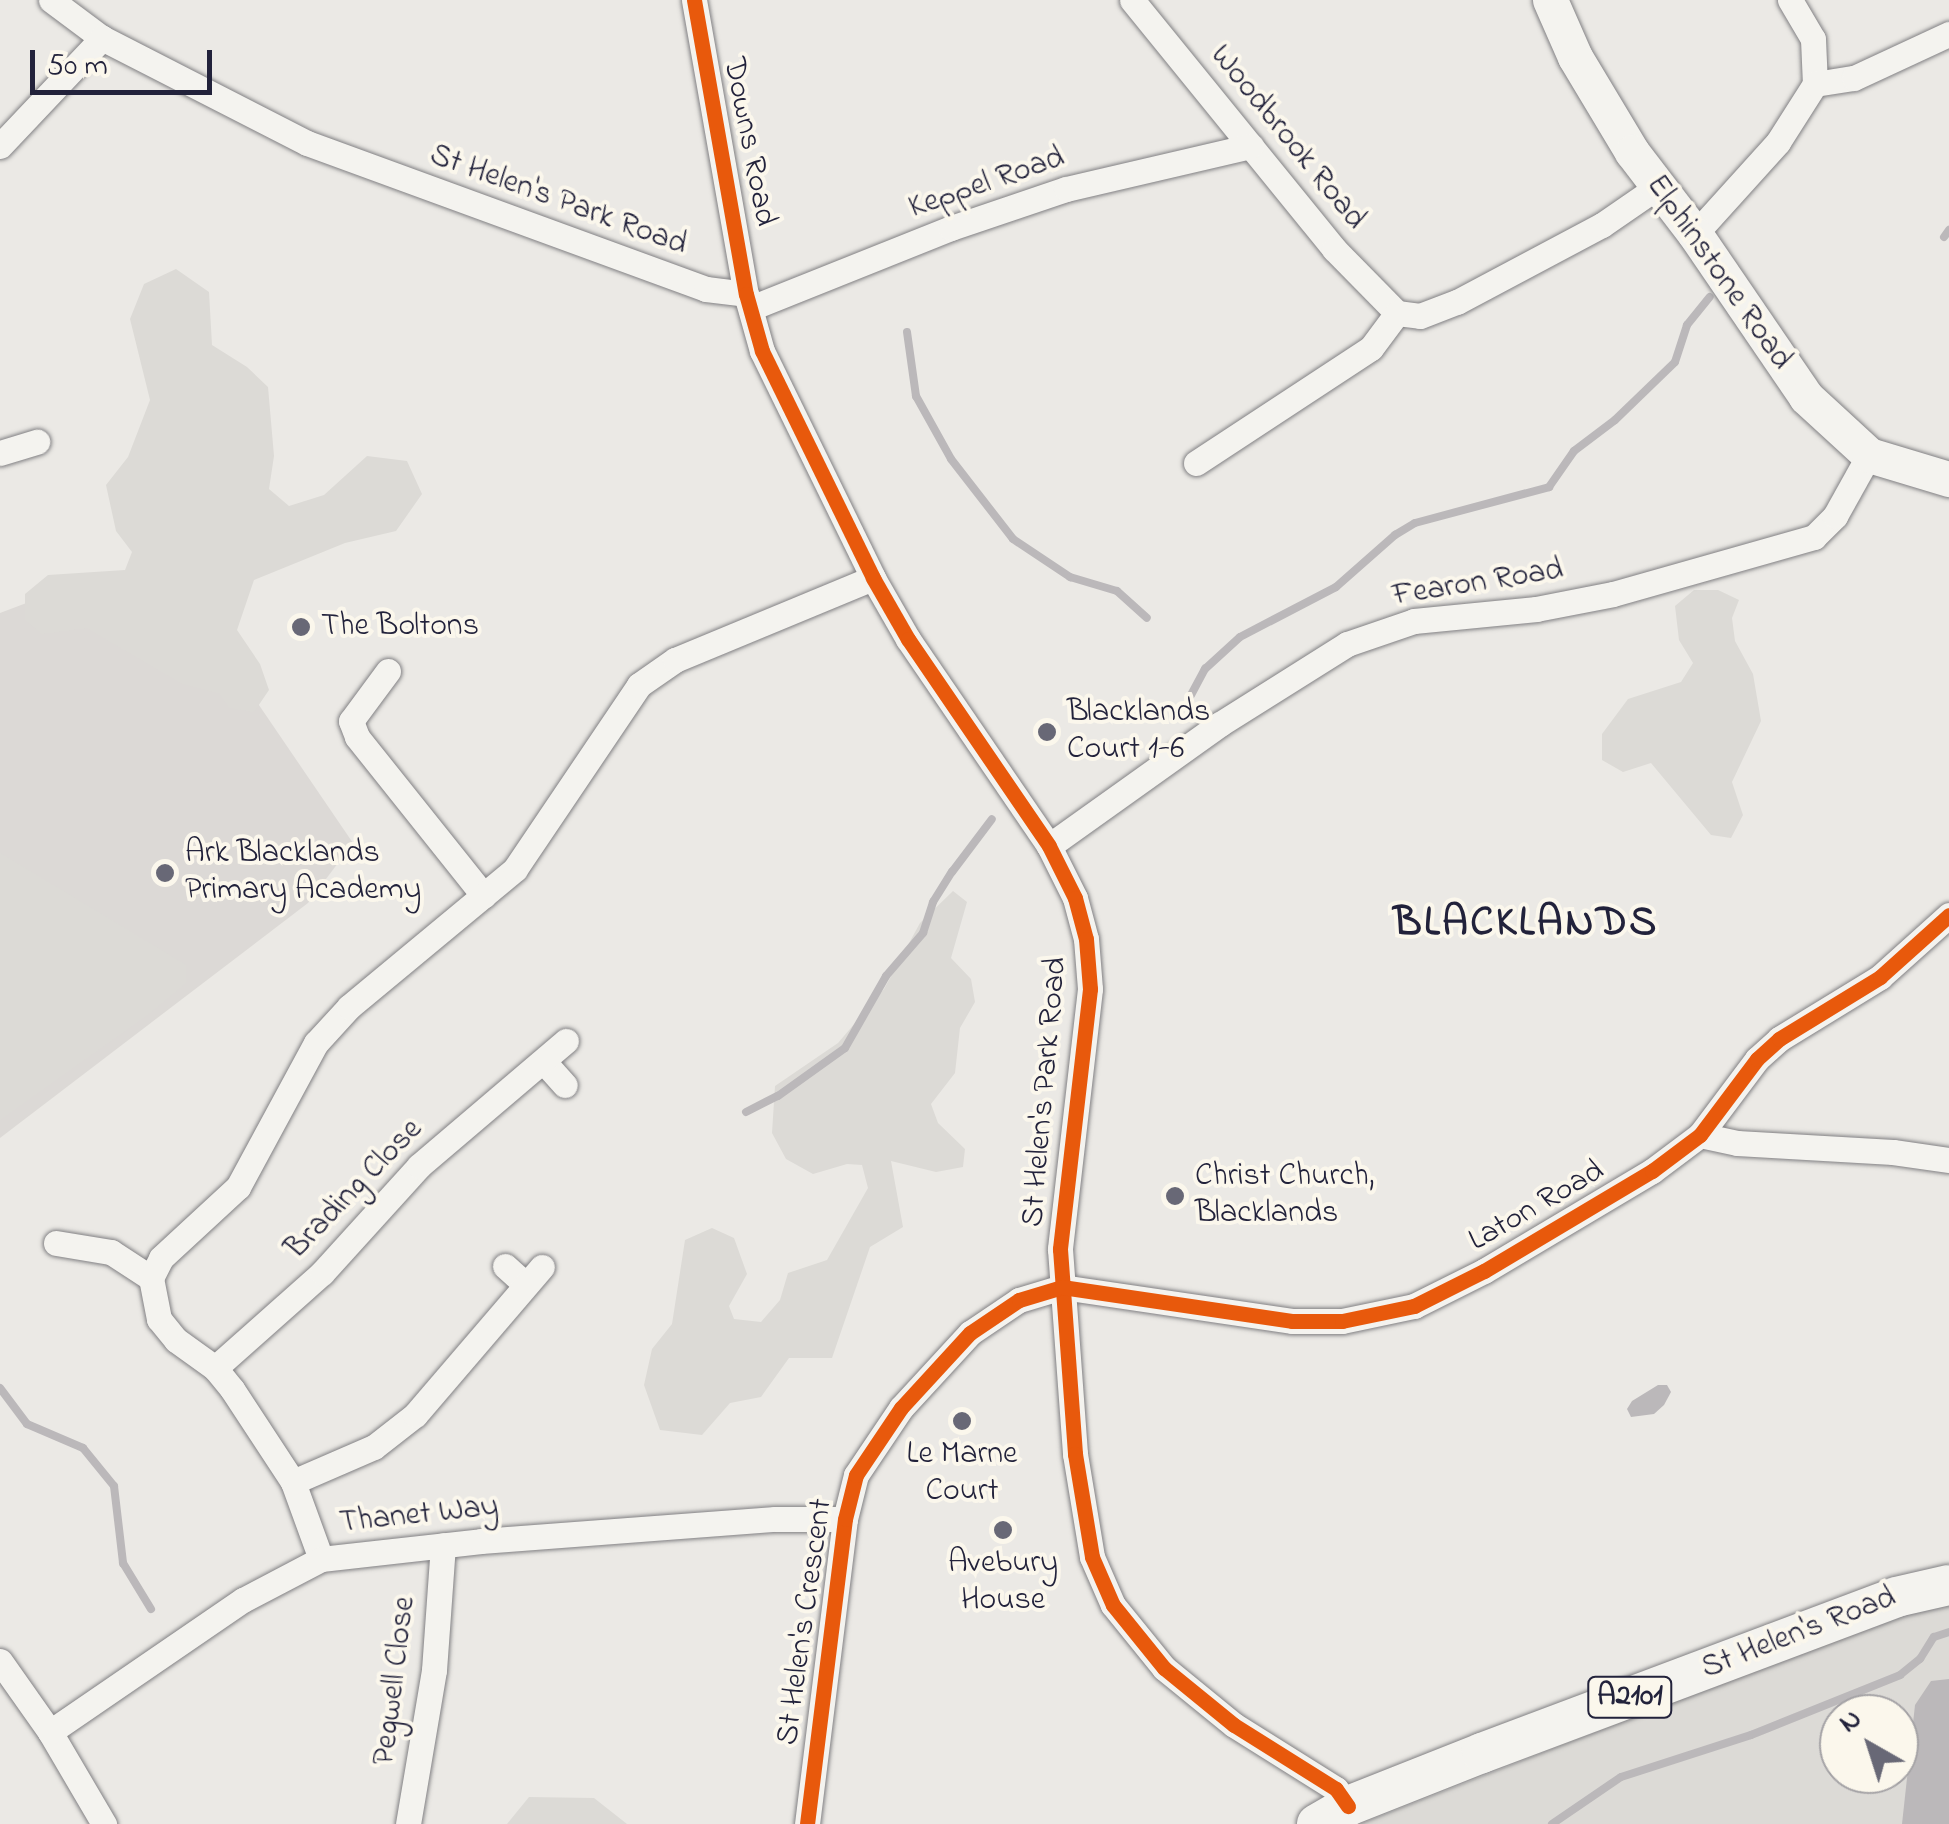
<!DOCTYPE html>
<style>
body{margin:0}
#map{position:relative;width:1949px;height:1824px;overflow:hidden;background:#ebe9e5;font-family:"Indie Flower",sans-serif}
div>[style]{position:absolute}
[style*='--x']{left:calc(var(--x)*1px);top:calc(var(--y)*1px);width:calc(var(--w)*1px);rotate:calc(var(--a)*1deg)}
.built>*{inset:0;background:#dcd9d6}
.green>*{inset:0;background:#dcdad6}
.water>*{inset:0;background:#bbb8ba}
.stream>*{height:8px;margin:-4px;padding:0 4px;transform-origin:4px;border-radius:4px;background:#bbb8ba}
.roads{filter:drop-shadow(0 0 2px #818083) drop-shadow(0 0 2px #818083)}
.street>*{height:25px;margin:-12.5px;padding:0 12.5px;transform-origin:12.5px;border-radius:12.5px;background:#f4f3ef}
.secondary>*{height:35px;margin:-17.5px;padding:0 17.5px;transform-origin:17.5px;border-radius:17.5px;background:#f4f3ef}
.primary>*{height:40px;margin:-20px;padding:0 20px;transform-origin:20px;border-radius:20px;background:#f4f3ef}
.cycleway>*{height:15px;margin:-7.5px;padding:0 7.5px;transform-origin:7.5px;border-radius:7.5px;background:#e8590c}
.dots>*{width:28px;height:28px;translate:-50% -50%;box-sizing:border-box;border:5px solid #fbf7ec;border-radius:50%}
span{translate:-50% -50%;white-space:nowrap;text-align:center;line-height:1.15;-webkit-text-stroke:8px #fbf7ec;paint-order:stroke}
.shield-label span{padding:2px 8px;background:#fbf7ec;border:2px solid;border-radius:8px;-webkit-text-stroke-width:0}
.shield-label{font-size:30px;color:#22223b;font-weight:700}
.street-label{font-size:32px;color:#22223b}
.poi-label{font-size:32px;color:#22223b}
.left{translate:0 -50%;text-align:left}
.district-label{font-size:42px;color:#22223b;font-weight:700;letter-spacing:2.5px}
.north{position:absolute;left:1819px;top:1694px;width:100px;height:100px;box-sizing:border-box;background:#fbf7ec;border:2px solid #a4a2a5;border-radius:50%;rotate:321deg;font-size:28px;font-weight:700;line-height:40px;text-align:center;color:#22223b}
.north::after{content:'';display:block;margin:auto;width:35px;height:45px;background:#686876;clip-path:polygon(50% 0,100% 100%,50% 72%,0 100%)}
.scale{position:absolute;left:30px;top:50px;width:182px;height:45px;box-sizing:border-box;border:5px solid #22223b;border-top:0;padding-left:12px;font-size:30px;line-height:35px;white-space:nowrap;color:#22223b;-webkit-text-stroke:8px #fbf7ec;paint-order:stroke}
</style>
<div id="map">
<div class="built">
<div style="clip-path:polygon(37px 599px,248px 689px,353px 843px,308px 903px,0 1138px,0 613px)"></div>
</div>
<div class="green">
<div style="clip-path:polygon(176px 269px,209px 292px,212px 345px,247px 367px,268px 387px,274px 456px,269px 489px,289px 506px,324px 495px,367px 456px,407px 461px,422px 494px,396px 531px,345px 543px,254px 580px,237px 630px,260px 664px,269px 690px,254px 712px,229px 708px,220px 694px,182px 684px,87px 628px,42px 634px,25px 620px,25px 594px,48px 575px,125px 570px,132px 552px,116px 531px,106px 485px,128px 457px,150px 400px,130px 319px,144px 284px)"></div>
<div style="clip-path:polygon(1694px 590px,1718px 590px,1739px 600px,1732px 618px,1735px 641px,1753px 674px,1761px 721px,1732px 782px,1743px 815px,1731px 838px,1711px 835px,1651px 763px,1623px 772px,1602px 760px,1602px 734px,1628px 699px,1681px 682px,1693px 663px,1679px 640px,1675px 606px)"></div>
<div style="clip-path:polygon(0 853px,186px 965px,186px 983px,150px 1013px,0 1120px)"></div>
<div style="clip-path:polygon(953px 891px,967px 902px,951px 958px,971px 979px,975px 1002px,960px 1028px,955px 1073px,931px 1104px,938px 1123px,965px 1149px,963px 1167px,936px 1172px,891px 1161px,903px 1227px,870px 1247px,832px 1358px,789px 1358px,761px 1397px,730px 1403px,702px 1435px,660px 1430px,644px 1385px,652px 1349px,672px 1324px,685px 1240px,712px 1228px,734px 1238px,747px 1274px,729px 1306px,734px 1319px,761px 1322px,780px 1300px,788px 1273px,827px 1260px,868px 1188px,862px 1165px,847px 1164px,813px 1174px,786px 1159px,772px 1133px,775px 1086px,838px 1043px,884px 989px,920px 923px)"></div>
<div style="clip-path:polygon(evenodd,1949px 1605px,1949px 1824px,1360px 1824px,1901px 1613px,1949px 1605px,1839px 1714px,1899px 1714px,1899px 1774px,1839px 1774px,1839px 1714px)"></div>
<div style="clip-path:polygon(529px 1797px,594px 1798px,627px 1824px,507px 1824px)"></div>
</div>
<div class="water">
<div style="clip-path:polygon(1658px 1385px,1667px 1385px,1671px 1392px,1664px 1405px,1654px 1414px,1631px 1417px,1627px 1409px,1632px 1401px)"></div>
<div style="clip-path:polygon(1949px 1679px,1949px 1824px,1902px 1824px,1915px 1705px,1931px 1681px)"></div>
</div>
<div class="stream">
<div style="--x:1944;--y:237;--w:9;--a:-54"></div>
<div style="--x:907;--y:332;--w:65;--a:82"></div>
<div style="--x:916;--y:396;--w:72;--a:60.9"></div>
<div style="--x:951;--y:459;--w:101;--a:52.2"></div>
<div style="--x:1013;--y:539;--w:69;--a:33.7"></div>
<div style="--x:1070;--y:577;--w:49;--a:16.6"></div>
<div style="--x:1117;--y:591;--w:40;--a:42"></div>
<div style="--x:1191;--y:695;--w:30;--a:-62"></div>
<div style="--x:1205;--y:669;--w:47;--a:-42.4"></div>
<div style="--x:1240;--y:637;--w:108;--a:-27.5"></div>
<div style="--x:1336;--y:587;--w:79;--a:-41.4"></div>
<div style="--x:1395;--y:535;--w:23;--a:-31"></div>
<div style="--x:1415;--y:523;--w:139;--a:-15"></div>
<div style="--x:1549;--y:487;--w:44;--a:-55.2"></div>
<div style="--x:1574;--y:451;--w:51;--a:-37.1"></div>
<div style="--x:1615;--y:420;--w:83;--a:-44"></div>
<div style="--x:1675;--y:362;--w:39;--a:-72"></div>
<div style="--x:1687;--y:325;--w:36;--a:-51"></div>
<div style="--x:746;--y:1112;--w:36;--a:-27"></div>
<div style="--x:778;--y:1096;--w:82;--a:-35.6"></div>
<div style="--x:845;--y:1048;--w:83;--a:-60.3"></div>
<div style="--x:886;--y:976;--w:57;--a:-49.3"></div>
<div style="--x:923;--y:933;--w:33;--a:-72"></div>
<div style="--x:933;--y:902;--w:36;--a:-58"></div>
<div style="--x:952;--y:872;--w:66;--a:-53"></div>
<div style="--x:0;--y:1388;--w:45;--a:53.1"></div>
<div style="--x:27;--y:1424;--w:61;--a:23.2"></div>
<div style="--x:83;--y:1448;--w:49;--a:50.8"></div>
<div style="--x:114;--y:1486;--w:78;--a:83.3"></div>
<div style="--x:123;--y:1563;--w:54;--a:58.7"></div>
<div style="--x:1552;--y:1824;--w:83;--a:-34.3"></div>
<div style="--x:1621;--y:1777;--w:137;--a:-17.9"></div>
<div style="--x:1751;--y:1735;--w:161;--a:-21.9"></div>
<div style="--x:1900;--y:1675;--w:26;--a:-39"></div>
<div style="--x:1920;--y:1659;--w:26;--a:-58"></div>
<div style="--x:1934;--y:1637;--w:16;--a:-18"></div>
</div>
<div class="roads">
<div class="street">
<div style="--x:51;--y:0;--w:64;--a:36.7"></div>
<div style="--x:102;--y:38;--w:230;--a:27.1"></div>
<div style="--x:307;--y:143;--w:425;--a:20.1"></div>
<div style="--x:706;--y:289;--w:40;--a:7.1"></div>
<div style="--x:694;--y:0;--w:299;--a:80"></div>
<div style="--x:746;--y:294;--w:59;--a:74.3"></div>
<div style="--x:762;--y:351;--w:253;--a:63.9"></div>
<div style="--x:873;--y:578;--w:70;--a:60.2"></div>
<div style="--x:908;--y:639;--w:250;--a:55.7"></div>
<div style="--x:1049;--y:846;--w:58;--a:63.4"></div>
<div style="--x:1075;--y:898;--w:42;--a:75"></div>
<div style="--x:1086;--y:939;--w:50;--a:85.4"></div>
<div style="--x:1090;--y:989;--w:262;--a:96.6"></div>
<div style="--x:1060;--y:1249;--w:206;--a:85.8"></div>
<div style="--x:1075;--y:1454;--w:104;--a:80.6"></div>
<div style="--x:1092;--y:1557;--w:52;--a:66.4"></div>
<div style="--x:1113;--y:1605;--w:81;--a:51"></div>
<div style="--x:1164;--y:1668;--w:90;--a:39.2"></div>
<div style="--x:1234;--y:1725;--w:120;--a:32.1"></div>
<div style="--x:1336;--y:1789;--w:21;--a:55"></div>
<div style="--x:1132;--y:0;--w:321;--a:50.9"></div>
<div style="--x:1334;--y:249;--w:90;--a:45.5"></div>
<div style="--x:1790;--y:0;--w:45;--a:59.5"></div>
<div style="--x:1813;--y:39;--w:45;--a:87.5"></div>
<div style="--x:0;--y:146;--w:149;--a:-46.6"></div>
<div style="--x:1695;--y:234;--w:124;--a:-47.9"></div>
<div style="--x:1778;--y:142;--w:69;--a:-57.5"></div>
<div style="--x:1815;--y:84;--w:39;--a:-9"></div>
<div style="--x:1854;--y:78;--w:105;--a:-24.9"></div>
<div style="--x:751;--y:308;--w:215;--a:-21.8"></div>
<div style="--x:951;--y:228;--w:121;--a:-18.7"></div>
<div style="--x:1066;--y:189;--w:190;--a:-13.1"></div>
<div style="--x:0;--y:453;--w:39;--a:-17"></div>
<div style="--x:1196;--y:463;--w:209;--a:-33.3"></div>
<div style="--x:1371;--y:348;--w:44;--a:-53.4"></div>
<div style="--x:1397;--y:313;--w:23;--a:7"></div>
<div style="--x:1420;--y:316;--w:40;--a:-21"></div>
<div style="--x:1457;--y:302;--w:164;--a:-28"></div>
<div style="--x:1602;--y:225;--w:67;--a:-34.6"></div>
<div style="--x:388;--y:671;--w:62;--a:126.5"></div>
<div style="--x:351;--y:721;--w:17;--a:69"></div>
<div style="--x:357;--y:737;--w:203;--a:51.4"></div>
<div style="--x:1049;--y:846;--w:210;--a:-35.5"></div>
<div style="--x:1220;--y:724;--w:150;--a:-32.2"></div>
<div style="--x:1347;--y:644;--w:71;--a:-18.9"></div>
<div style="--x:1414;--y:621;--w:123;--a:-5.6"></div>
<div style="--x:1536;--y:609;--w:78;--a:-11"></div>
<div style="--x:1613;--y:594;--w:209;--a:-15.8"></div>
<div style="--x:1814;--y:537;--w:30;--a:-45"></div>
<div style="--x:1835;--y:516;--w:70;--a:-60.9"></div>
<div style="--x:544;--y:1062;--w:31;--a:48"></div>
<div style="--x:1700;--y:1135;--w:38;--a:12"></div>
<div style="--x:1737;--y:1143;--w:156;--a:3.3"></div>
<div style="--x:1893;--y:1152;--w:57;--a:8.1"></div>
<div style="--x:56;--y:1243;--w:56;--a:9.3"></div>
<div style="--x:111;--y:1252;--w:48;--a:33"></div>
<div style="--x:505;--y:1266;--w:28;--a:42"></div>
<div style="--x:215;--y:1368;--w:143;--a:-41.6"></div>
<div style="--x:322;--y:1273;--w:144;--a:-47.8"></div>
<div style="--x:419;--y:1166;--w:193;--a:-40.4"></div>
<div style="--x:293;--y:1482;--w:88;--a:-23.4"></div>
<div style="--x:374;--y:1447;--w:52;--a:-38"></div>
<div style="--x:415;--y:1415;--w:195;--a:-49.4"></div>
<div style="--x:321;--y:1559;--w:82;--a:-110"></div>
<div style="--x:293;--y:1482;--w:111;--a:-123.3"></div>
<div style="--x:232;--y:1389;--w:27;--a:-129"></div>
<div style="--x:215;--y:1368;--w:48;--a:-144.3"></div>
<div style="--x:176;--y:1340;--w:27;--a:-129"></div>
<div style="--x:159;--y:1319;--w:42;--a:-101"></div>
<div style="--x:151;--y:1278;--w:22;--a:-63"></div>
<div style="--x:161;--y:1258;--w:105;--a:-42.7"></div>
<div style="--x:238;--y:1187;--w:164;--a:-61.6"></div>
<div style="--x:316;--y:1043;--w:49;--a:-47.5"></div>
<div style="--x:349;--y:1007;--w:216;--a:-39.7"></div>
<div style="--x:515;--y:869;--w:222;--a:-56"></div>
<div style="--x:639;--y:685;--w:44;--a:-34.8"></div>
<div style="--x:675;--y:660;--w:214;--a:-22.5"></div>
<div style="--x:0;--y:1661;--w:87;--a:54.8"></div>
<div style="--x:50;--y:1732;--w:107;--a:59.6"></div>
<div style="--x:50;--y:1732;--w:234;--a:-34.4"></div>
<div style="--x:243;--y:1600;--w:88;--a:-27.7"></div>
<div style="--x:321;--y:1559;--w:161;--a:-6.4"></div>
<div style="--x:481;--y:1541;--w:295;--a:-4.3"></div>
<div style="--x:775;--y:1519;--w:70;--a:0"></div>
<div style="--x:408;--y:1824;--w:156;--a:-80.4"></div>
<div style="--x:434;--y:1670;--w:125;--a:-85.9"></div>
<div style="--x:807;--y:1824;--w:307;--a:-82.9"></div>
<div style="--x:845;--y:1519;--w:45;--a:-76"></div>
<div style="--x:856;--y:1475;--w:81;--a:-56.1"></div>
<div style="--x:901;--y:1408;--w:102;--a:-47.4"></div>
<div style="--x:970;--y:1333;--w:59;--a:-34"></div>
<div style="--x:1019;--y:1300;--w:45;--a:-16.8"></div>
<div style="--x:1062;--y:1287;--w:232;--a:8.4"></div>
<div style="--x:1292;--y:1321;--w:50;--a:0"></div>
<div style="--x:1342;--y:1321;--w:74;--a:-11.8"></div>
<div style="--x:1414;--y:1306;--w:78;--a:-26.6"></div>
<div style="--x:1484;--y:1271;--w:196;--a:-30.8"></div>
<div style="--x:1652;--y:1171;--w:60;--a:-36.9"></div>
<div style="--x:1700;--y:1135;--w:95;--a:-53.1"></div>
<div style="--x:1757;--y:1059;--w:30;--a:-42"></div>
<div style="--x:1779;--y:1039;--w:119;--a:-31.5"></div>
<div style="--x:1880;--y:977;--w:93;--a:-41.9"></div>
</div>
<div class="secondary">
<div style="--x:1550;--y:0;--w:62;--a:66.3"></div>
<div style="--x:1575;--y:57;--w:111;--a:59"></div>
<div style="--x:1632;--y:152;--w:103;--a:52.5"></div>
<div style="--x:1695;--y:234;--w:197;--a:55.7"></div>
<div style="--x:1806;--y:397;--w:86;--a:42.6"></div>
<div style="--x:1869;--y:455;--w:84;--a:16.7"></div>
</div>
<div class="primary">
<div style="--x:1317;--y:1824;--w:36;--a:-30"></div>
<div style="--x:1348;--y:1806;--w:144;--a:-21.6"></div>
<div style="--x:1482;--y:1753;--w:442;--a:-20.6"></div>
<div style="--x:1896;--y:1597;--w:54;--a:-12.8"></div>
</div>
</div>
<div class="cycleway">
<div style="--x:694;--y:0;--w:299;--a:80"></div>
<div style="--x:746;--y:294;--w:59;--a:74.3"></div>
<div style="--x:762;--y:351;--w:253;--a:63.9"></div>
<div style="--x:873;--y:578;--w:70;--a:60.2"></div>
<div style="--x:908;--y:639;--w:250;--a:55.7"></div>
<div style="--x:1049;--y:846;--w:58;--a:63.4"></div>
<div style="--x:1075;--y:898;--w:42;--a:75"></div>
<div style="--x:1086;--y:939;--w:50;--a:85.4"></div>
<div style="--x:1090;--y:989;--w:262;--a:96.6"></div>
<div style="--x:1060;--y:1249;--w:206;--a:85.8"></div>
<div style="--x:1075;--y:1454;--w:104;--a:80.6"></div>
<div style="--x:1092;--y:1557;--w:52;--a:66.4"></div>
<div style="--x:1113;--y:1605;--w:81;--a:51"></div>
<div style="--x:1164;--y:1668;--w:90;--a:39.2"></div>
<div style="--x:1234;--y:1725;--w:120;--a:32.1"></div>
<div style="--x:1336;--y:1789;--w:21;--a:55"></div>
<div style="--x:807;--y:1824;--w:307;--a:-82.9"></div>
<div style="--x:845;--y:1519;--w:45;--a:-76"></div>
<div style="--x:856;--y:1475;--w:81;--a:-56.1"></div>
<div style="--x:901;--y:1408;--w:102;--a:-47.4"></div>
<div style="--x:970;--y:1333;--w:59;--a:-34"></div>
<div style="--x:1019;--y:1300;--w:45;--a:-16.8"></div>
<div style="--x:1062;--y:1287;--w:232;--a:8.4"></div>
<div style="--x:1292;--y:1321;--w:50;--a:0"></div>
<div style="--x:1342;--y:1321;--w:74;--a:-11.8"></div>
<div style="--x:1414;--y:1306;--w:78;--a:-26.6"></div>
<div style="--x:1484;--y:1271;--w:196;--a:-30.8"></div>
<div style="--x:1652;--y:1171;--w:60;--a:-36.9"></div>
<div style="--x:1700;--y:1135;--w:95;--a:-53.1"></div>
<div style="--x:1757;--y:1059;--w:30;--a:-42"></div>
<div style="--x:1779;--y:1039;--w:119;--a:-31.5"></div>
<div style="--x:1880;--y:977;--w:93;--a:-41.9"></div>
</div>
<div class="dots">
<div style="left:301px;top:627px;background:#686876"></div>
<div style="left:1047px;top:732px;background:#686876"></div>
<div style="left:165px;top:873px;background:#686876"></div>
<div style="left:1175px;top:1196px;background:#686876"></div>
<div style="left:962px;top:1421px;background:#686876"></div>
<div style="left:1003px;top:1530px;background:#686876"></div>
</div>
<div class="shield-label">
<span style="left:1630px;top:1697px">A2101</span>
</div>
<div class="street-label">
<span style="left:1287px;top:138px;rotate:51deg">Woodbrook Road</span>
<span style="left:748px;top:142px;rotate:79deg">Downs Road</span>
<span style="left:987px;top:184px;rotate:-19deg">Keppel Road</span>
<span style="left:558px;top:201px;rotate:20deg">St Helen's Park Road</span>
<span style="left:1718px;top:273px;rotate:55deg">Elphinstone Road</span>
<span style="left:1478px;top:584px;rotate:-9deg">Fearon Road</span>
<span style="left:1046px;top:1092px;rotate:-85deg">St Helen's Park Road</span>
<span style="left:355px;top:1190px;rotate:-46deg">Brading Close</span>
<span style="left:1537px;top:1207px;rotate:-30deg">Laton Road</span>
<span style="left:419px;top:1516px;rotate:-6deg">Thanet Way</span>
<span style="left:806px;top:1622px;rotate:-82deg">St Helen's Crescent</span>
<span style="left:1799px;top:1634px;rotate:-21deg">St Helen's Road</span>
<span style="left:396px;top:1681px;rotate:-83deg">Pegwell Close</span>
</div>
<div class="poi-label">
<span class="left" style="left:321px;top:627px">The Boltons</span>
<span class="left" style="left:1067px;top:732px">Blacklands<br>Court 1-6</span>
<span class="left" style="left:185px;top:873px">Ark Blacklands<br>Primary Academy</span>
<span class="left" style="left:1195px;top:1196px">Christ Church,<br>Blacklands</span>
<span style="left:962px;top:1474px">Le Marne<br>Court</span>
<span style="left:1003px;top:1583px">Avebury<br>House</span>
</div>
<div class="district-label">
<span style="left:1526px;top:924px">BLACKLANDS</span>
</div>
<div class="north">N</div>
<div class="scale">50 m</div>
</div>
